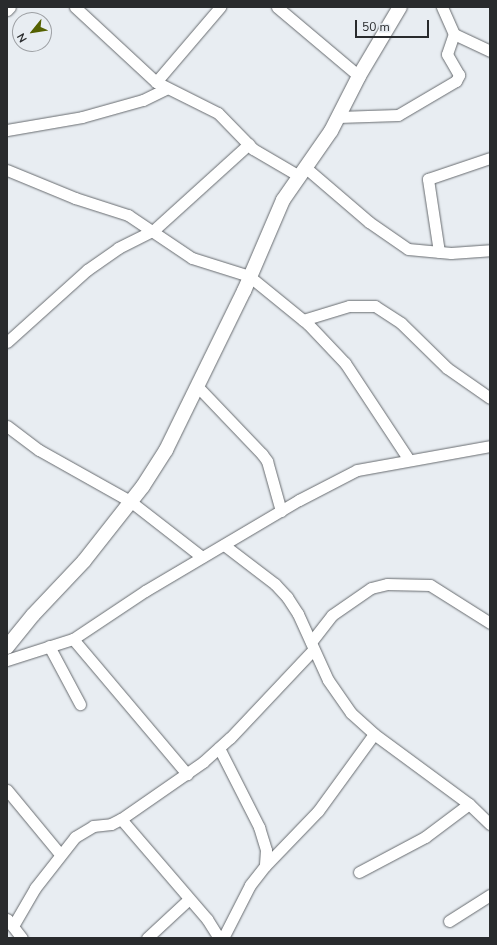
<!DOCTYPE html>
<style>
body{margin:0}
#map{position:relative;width:497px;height:945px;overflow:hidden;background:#e8edf2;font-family:"Nunito Sans",sans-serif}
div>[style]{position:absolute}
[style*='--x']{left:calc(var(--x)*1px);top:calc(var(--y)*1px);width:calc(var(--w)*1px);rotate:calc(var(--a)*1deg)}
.roads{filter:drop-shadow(0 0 1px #676b6f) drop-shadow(0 0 1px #676b6f)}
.minor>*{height:11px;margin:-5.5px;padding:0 5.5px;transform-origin:5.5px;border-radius:5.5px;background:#fff}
.tertiary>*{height:14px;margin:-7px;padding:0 7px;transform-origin:7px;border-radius:7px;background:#fff}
span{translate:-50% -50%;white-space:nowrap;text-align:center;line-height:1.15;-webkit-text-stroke:4px #e8edf2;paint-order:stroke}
.frame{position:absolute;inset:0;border:8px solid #292b2d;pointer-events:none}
.north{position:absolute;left:12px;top:12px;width:40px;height:40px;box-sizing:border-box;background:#e8edf2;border:1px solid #9c9fa3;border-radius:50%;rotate:240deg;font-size:11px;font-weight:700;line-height:16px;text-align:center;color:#292b2d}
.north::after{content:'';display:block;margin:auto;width:14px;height:18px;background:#556101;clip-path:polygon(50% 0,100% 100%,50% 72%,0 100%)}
.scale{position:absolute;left:355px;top:20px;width:74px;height:18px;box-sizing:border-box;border:2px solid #292b2d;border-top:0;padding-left:5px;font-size:12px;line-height:14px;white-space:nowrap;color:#292b2d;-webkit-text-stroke:3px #e8edf2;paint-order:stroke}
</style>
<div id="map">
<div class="roads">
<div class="minor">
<div style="--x:75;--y:7;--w:110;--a:42.8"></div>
<div style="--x:156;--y:82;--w:69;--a:26.6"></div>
<div style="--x:218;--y:113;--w:50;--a:45.8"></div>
<div style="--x:253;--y:149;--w:53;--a:30.4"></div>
<div style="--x:277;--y:7;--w:107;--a:40.1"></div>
<div style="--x:442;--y:7;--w:30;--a:66"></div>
<div style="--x:454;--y:34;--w:40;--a:25"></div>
<div style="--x:7;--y:10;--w:4;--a:-45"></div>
<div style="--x:156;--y:82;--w:99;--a:-49.5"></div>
<div style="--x:338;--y:117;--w:60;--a:-1.9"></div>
<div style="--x:398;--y:115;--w:67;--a:-30.4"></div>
<div style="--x:456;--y:81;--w:7;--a:-63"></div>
<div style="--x:459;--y:75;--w:24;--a:-120"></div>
<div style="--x:447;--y:54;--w:21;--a:-71"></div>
<div style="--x:7;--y:130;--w:76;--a:-9.8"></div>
<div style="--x:82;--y:117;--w:63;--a:-15.6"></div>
<div style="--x:143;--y:100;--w:25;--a:-26"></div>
<div style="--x:306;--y:168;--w:83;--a:40.6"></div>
<div style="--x:369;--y:222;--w:47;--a:34.7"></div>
<div style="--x:408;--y:249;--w:43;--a:5.3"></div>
<div style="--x:451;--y:253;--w:39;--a:-4"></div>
<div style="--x:7;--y:170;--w:74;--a:22.4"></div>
<div style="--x:75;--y:198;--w:56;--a:17.8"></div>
<div style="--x:128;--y:215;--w:77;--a:33.9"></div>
<div style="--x:192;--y:258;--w:60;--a:17.5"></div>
<div style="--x:249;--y:276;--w:76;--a:39.1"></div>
<div style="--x:308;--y:324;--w:54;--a:46.5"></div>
<div style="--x:345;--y:363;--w:116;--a:56.6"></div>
<div style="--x:439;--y:252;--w:74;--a:-98.6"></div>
<div style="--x:428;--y:179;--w:65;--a:-18.7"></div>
<div style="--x:303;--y:320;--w:48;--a:-16.9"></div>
<div style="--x:349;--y:306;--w:26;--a:0"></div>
<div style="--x:375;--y:306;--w:31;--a:33"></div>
<div style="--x:401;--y:323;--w:64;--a:44.4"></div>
<div style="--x:447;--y:368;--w:52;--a:34.9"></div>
<div style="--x:7;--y:342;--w:108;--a:-42"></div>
<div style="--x:87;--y:270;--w:38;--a:-35"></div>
<div style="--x:118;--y:248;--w:40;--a:-26.6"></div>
<div style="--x:154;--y:230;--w:128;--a:-42.2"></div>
<div style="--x:197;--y:386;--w:94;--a:46.3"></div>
<div style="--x:262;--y:454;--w:9;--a:54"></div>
<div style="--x:267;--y:461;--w:52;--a:74.4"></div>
<div style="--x:7;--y:426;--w:40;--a:37"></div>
<div style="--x:39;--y:450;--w:104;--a:29.3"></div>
<div style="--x:130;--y:501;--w:91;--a:37.9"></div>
<div style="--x:224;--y:545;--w:64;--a:37.4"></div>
<div style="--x:275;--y:584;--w:18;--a:47"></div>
<div style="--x:287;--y:597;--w:20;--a:57"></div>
<div style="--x:298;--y:614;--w:72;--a:65.6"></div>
<div style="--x:328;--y:680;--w:40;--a:55.1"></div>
<div style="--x:351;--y:713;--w:31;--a:42"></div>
<div style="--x:374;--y:734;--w:118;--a:36.4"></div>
<div style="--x:469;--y:804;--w:29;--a:44"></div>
<div style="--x:73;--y:639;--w:177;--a:49.8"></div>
<div style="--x:311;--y:642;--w:34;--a:-52"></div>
<div style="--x:332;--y:615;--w:47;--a:-34.7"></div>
<div style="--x:371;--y:588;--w:16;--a:-14"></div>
<div style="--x:387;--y:584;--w:43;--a:1.3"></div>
<div style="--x:430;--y:585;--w:71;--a:32.3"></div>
<div style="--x:49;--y:646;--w:66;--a:61.9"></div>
<div style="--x:7;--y:660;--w:69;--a:-17.7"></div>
<div style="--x:73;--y:639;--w:87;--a:-33.7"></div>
<div style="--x:145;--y:591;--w:179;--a:-30.6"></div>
<div style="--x:299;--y:500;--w:65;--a:-27.3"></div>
<div style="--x:357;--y:470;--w:135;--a:-10.2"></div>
<div style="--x:219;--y:748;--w:89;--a:63.1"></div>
<div style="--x:259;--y:827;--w:24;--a:73"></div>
<div style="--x:266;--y:850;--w:16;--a:94"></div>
<div style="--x:7;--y:790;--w:83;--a:50.4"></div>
<div style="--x:121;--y:819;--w:132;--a:49.3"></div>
<div style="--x:207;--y:919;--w:22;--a:58"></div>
<div style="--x:359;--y:872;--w:75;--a:-27.9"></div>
<div style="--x:425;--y:837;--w:55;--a:-36.9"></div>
<div style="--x:7;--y:919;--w:24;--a:52"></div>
<div style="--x:449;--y:921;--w:49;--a:-32.4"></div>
<div style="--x:13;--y:926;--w:44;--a:-59.9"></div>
<div style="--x:35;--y:888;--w:65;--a:-51.9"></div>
<div style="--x:75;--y:837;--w:21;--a:-31"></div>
<div style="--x:93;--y:826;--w:18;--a:-6"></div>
<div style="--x:111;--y:824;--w:11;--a:-27"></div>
<div style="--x:121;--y:819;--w:100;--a:-34.8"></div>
<div style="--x:203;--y:762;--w:36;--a:-42"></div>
<div style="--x:230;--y:738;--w:121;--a:-46.7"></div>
<div style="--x:147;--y:938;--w:57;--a:-42.9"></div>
<div style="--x:223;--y:938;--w:59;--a:-63"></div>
<div style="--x:250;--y:885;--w:24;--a:-52"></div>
<div style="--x:265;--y:866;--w:76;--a:-46.1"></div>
<div style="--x:318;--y:811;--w:95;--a:-54"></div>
</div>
<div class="tertiary">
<div style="--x:7;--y:647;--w:41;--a:-50.9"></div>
<div style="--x:33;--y:615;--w:74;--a:-46.6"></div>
<div style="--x:84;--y:561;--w:95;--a:-51.8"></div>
<div style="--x:143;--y:486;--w:43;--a:-57.4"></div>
<div style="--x:166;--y:450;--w:177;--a:-63.9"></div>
<div style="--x:244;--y:291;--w:99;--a:-66.8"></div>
<div style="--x:283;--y:200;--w:84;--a:-55.2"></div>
<div style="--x:331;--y:131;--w:62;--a:-63"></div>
<div style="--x:359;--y:76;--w:80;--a:-59.3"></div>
</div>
</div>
<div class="frame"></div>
<div class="north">N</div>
<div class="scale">50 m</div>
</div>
